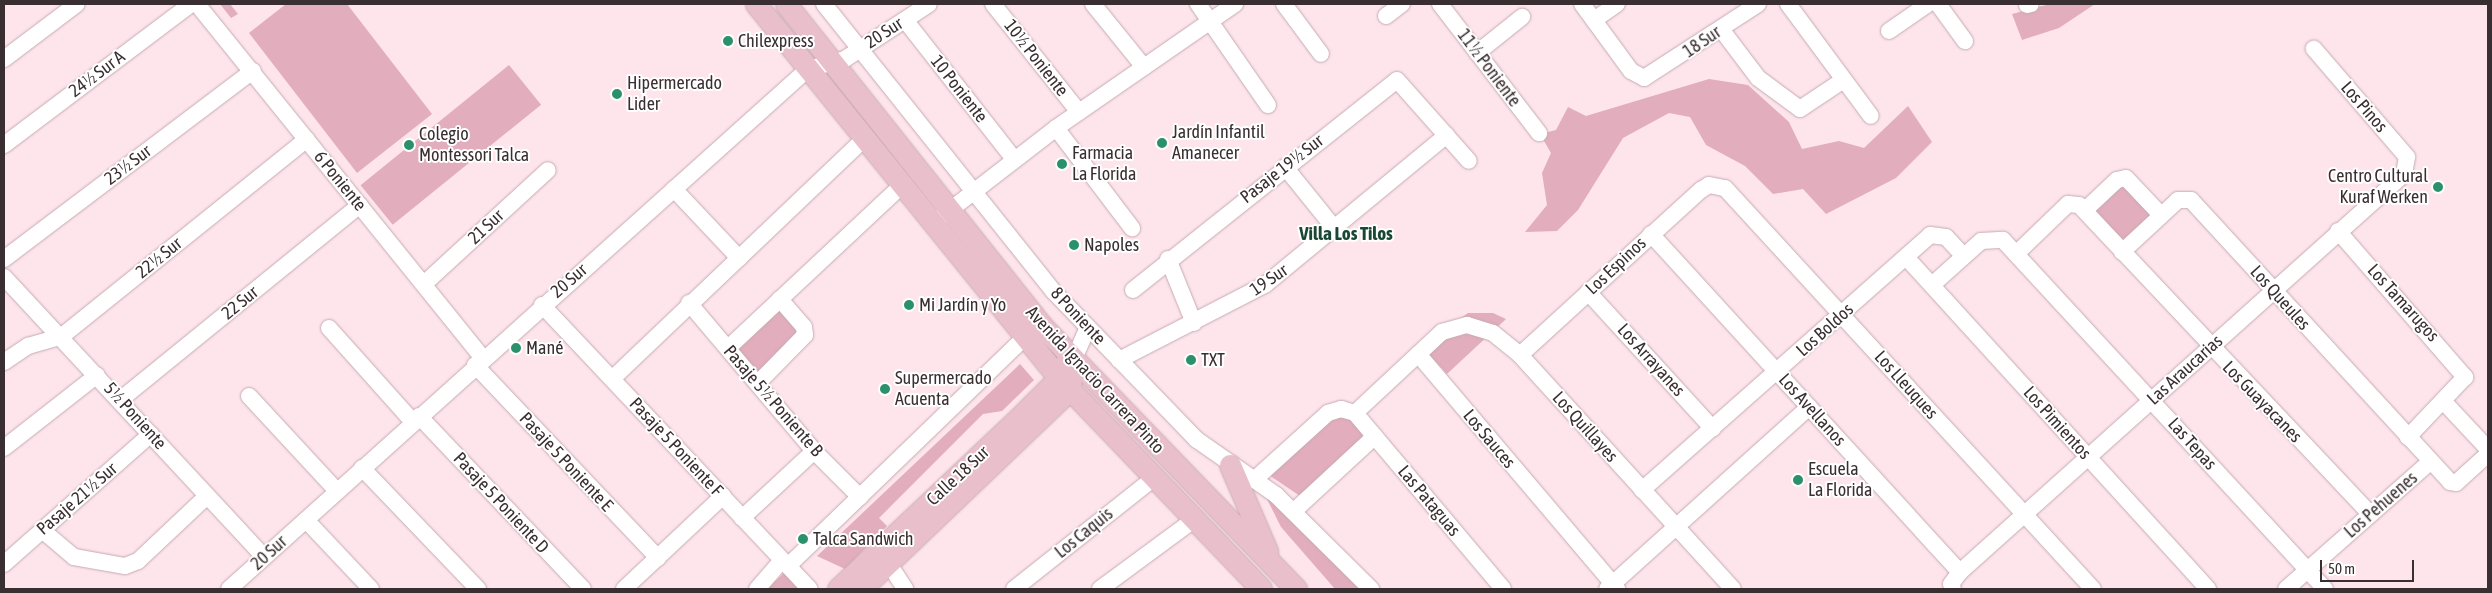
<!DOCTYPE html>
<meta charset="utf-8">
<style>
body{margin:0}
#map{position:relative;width:2492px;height:593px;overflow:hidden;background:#fde5eb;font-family:"Asap Condensed",sans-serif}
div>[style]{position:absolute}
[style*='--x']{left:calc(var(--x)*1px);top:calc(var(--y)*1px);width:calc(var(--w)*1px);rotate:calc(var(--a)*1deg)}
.green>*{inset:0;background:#e2adbc;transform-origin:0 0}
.roads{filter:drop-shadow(0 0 1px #c6aab2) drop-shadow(0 0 1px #c6aab2)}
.minor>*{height:16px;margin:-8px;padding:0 8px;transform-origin:8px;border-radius:8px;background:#fff}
.major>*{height:21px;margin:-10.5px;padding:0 10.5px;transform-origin:10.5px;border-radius:10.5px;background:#eabfcc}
.dots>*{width:14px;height:14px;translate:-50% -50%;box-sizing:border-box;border:2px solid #fff;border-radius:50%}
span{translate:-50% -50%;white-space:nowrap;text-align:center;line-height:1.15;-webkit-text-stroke:4px #fff;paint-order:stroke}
.street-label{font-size:18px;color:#392e31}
.poi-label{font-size:18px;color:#392e31}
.left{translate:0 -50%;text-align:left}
.right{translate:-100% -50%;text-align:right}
.neighbourhood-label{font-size:19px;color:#194736;font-weight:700}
.frame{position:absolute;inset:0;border:5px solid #392e31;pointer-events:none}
.scale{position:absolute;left:2320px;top:560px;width:94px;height:22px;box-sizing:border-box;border:2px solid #392e31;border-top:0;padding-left:6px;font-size:15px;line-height:18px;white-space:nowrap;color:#392e31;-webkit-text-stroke:4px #fff;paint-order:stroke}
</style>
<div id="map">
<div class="green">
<div style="clip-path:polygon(220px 4px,230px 4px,238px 14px,231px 18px)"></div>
<div style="clip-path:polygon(286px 4px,347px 4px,432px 114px,357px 173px,249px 33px)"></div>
<div style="clip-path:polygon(2050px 4px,2095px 4px,2059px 28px,2022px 40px,2012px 14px)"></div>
<div style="left:509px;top:65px;width:51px;height:191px;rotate:51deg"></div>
<div style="clip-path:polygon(1709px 79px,1748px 85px,1789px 122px,1802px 149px,1839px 141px,1864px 148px,1908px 106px,1932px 142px,1896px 178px,1826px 214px,1803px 189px,1773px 194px,1745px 166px,1706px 145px,1690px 117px,1669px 113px,1623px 138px,1578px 210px,1557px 231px,1525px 232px,1547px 205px,1542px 173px,1551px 153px,1540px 134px,1556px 130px,1568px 107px,1586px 116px)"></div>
<div style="clip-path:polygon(2117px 180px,2161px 215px,2122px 252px,2085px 210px)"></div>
<div style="clip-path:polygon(780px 309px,799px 331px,759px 375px,735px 353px)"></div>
<div style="clip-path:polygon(1468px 313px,1493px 313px,1506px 319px,1447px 374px,1422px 347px)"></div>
<div style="clip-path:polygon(1020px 364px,1034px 380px,1002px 411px,983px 414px,879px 518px,887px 526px,845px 569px,817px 556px)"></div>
<div style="clip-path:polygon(1343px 412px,1369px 437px,1300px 496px,1269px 475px,1334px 415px)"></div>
<div style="clip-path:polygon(1265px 495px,1364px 589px,1335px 589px,1281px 527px)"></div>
<div style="clip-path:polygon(785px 572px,801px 589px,767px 589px)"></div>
</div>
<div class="roads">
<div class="minor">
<div style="--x:197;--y:4;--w:455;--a:51.1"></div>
<div style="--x:824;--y:4;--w:367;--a:51.4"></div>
<div style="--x:1053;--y:291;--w:207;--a:46"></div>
<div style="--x:1197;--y:440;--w:96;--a:34.8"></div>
<div style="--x:1276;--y:495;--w:134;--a:44.7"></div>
<div style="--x:993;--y:4;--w:138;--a:51.5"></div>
<div style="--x:1093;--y:4;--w:81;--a:51"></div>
<div style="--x:1198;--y:4;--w:123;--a:55.3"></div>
<div style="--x:1284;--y:4;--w:62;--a:53.5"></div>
<div style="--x:1440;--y:4;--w:163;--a:52.5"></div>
<div style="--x:1582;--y:4;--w:83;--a:53.8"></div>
<div style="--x:1631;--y:71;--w:15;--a:28"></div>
<div style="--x:1644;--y:78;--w:136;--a:-33"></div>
<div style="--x:1788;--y:4;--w:139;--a:53.5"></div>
<div style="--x:1938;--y:4;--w:46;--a:53.9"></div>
<div style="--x:2027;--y:5;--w:4;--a:-14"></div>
<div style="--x:1386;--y:16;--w:20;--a:-37"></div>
<div style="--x:905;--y:20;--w:177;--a:51.9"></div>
<div style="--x:1594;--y:20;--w:28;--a:-35"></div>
<div style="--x:1721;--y:29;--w:61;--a:52.9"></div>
<div style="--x:1758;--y:78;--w:52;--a:36.4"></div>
<div style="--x:1800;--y:109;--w:50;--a:-33.7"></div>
<div style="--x:1889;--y:31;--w:47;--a:-34.7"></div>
<div style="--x:1477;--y:53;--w:58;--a:-38.7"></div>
<div style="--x:4;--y:59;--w:91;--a:-37"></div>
<div style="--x:1056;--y:128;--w:126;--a:52.8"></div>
<div style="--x:4;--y:145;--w:234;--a:-37"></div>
<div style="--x:1285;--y:167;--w:80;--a:51.1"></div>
<div style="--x:674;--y:189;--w:95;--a:46.7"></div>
<div style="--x:2085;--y:210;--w:44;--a:-43.2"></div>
<div style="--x:2117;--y:180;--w:9;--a:-13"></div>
<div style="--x:2126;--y:178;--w:51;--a:46.6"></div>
<div style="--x:941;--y:217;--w:145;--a:-37.7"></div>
<div style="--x:1056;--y:128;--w:218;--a:-34.7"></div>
<div style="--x:2338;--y:231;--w:194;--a:49"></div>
<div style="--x:2465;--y:377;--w:83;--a:133.5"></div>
<div style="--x:1651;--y:234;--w:458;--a:47.6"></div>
<div style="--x:2122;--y:252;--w:76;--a:-42.9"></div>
<div style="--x:2178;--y:200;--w:13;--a:0"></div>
<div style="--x:2191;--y:200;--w:383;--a:47.4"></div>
<div style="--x:2450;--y:482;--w:6;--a:9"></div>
<div style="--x:2456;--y:483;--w:43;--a:-42.2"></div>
<div style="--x:2017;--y:253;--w:71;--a:-43.9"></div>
<div style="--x:2068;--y:204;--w:11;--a:5"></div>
<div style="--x:2079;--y:205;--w:424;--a:46.7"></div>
<div style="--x:1906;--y:257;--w:449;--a:47.7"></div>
<div style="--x:4;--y:259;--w:312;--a:-37.1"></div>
<div style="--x:1168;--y:259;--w:69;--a:67.9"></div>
<div style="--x:4;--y:277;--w:382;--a:47.1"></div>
<div style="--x:424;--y:284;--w:168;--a:-42.6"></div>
<div style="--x:1932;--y:285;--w:66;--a:-41.9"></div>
<div style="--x:1981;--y:241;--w:22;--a:-3"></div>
<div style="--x:2003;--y:240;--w:475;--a:47.3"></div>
<div style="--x:1133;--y:290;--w:337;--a:-38.5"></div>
<div style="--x:1397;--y:80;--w:108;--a:48.4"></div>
<div style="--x:1588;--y:292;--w:185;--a:47.6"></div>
<div style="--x:689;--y:303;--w:194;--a:49.8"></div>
<div style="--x:814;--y:451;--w:65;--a:45"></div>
<div style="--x:542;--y:305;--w:390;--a:46.7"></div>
<div style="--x:329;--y:328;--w:126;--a:48.2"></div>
<div style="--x:728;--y:348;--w:237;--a:-43.1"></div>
<div style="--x:1418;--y:354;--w:308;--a:49.7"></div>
<div style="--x:1520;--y:355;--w:245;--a:-42.4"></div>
<div style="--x:1701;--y:190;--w:9;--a:-32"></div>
<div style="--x:1709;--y:185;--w:16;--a:11"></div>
<div style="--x:1725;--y:188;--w:544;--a:47.46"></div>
<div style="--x:1119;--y:360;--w:165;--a:-27.3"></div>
<div style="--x:1266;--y:284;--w:234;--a:-39.5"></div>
<div style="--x:1073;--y:361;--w:36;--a:-66"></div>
<div style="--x:4;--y:362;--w:29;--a:-34"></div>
<div style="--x:28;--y:346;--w:35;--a:-16"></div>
<div style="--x:62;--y:336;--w:314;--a:-38.8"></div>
<div style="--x:475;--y:365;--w:266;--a:46.5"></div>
<div style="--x:612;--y:379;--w:348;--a:-43.6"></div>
<div style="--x:759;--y:382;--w:66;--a:-45.6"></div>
<div style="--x:805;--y:335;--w:8;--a:-97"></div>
<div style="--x:804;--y:327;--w:37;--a:-131"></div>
<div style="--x:249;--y:396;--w:129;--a:47.2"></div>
<div style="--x:120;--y:400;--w:309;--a:-39.1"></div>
<div style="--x:2444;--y:402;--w:64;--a:46.9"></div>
<div style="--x:1355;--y:413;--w:119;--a:-43"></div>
<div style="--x:1442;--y:332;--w:26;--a:-16"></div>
<div style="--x:1467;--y:325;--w:27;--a:17"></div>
<div style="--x:1493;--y:333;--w:35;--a:39"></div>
<div style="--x:1520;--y:355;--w:316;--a:47.7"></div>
<div style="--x:1355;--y:413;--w:230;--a:49.9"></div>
<div style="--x:419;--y:416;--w:238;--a:46.5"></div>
<div style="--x:4;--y:448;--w:118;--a:-38.1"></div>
<div style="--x:362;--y:468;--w:168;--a:46.2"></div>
<div style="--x:1254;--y:480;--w:100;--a:-42.2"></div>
<div style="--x:1328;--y:413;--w:14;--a:-17"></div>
<div style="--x:1341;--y:409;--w:15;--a:16"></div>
<div style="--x:1642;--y:490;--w:385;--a:-41.5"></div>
<div style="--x:1930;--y:235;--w:16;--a:7"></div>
<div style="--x:1946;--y:237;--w:25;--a:47"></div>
<div style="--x:1294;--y:511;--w:110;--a:-42.8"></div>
<div style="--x:742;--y:518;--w:98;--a:-42.9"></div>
<div style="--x:306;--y:520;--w:95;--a:46.7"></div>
<div style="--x:42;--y:530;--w:42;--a:40.2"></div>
<div style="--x:74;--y:557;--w:52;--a:10"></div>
<div style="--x:125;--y:566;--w:14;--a:-21"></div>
<div style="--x:138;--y:561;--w:95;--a:-43.3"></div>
<div style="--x:4;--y:564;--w:196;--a:-41.5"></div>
<div style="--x:889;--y:564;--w:30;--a:57"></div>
<div style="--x:788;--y:566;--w:330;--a:-44"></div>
<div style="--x:229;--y:589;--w:778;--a:-41.93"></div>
<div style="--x:808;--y:69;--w:38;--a:-15"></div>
<div style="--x:845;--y:59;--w:100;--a:-33.2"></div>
<div style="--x:624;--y:589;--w:136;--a:-43.2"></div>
<div style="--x:757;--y:589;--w:38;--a:-49"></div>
<div style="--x:1014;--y:589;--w:179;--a:-38.4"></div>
<div style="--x:1100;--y:589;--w:118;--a:-36.4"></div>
<div style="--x:1607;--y:589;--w:272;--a:-42"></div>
<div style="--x:1953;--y:589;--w:5;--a:-112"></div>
<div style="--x:1951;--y:584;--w:15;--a:-53"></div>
<div style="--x:1960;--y:572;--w:596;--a:-41.87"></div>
<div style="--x:2404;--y:174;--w:17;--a:-80"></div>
<div style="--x:2407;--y:157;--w:143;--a:-130.7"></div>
<div style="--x:2286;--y:589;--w:193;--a:-41.4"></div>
</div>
<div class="major">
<div style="--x:756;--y:4;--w:481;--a:51"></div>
<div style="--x:1059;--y:378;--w:292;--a:46.2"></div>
<div style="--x:786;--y:4;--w:414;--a:51.5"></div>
<div style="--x:1044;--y:328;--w:363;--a:46"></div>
<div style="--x:1230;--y:465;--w:94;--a:66.7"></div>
<div style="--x:838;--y:589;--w:249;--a:-43.4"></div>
<div style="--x:1019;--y:418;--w:57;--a:-45"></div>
<div style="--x:1059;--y:378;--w:14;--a:-69"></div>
<div style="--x:861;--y:589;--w:289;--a:-43.7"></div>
<div style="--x:1070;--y:389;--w:13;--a:-86"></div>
</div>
</div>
<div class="dots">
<div style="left:728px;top:41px;background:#2b906c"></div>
<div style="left:617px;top:94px;background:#2b906c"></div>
<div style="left:1162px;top:143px;background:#2b906c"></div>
<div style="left:409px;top:145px;background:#2b906c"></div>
<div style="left:1062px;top:164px;background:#2b906c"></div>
<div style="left:2438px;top:187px;background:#2b906c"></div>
<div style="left:1074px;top:245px;background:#2b906c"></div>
<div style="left:909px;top:305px;background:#2b906c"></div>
<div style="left:516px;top:348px;background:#2b906c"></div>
<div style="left:1191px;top:360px;background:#2b906c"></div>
<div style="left:885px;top:389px;background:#2b906c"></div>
<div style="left:1798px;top:480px;background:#2b906c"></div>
<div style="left:803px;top:539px;background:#2b906c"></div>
</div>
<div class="street-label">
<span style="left:884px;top:33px;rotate:-33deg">20 Sur</span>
<span style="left:1702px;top:42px;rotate:-34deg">18 Sur</span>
<span style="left:1036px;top:58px;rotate:52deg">10½ Poniente</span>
<span style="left:1489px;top:68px;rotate:53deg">11½ Poniente</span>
<span style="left:97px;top:74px;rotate:-37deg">24½ Sur A</span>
<span style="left:959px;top:89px;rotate:52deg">10 Poniente</span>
<span style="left:2364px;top:107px;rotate:49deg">Los Pinos</span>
<span style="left:128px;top:165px;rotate:-37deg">23½ Sur</span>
<span style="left:1282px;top:169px;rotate:-38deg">Pasaje 19½ Sur</span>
<span style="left:340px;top:181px;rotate:51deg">6 Poniente</span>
<span style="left:486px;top:227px;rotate:-43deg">21 Sur</span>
<span style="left:159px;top:258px;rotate:-39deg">22½ Sur</span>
<span style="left:1616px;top:266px;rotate:-43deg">Los Espinos</span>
<span style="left:1269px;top:280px;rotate:-34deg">19 Sur</span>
<span style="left:569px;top:281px;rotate:-41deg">20 Sur</span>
<span style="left:2280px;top:298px;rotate:48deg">Los Queules</span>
<span style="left:240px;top:303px;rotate:-39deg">22 Sur</span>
<span style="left:2403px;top:303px;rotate:48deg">Los Tamarugos</span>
<span style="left:1078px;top:316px;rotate:47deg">8 Poniente</span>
<span style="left:1825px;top:330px;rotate:-42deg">Los Boldos</span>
<span style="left:1651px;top:360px;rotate:48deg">Los Arrayanes</span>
<span style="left:2185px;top:370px;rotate:-42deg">Las Araucarias</span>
<span style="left:1095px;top:380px;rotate:47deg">Avenida Ignacio Carrera Pinto</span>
<span style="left:1906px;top:385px;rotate:48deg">Los Lleuques</span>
<span style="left:773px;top:401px;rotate:49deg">Pasaje 5½ Poniente B</span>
<span style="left:2262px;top:402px;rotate:46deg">Los Guayacanes</span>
<span style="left:1812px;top:410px;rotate:48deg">Los Avellanos</span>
<span style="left:135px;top:416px;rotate:48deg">5½ Poniente</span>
<span style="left:2057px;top:423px;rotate:48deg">Los Pimientos</span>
<span style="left:1585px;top:427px;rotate:48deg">Los Quillayes</span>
<span style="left:1489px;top:439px;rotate:50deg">Los Sauces</span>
<span style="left:2192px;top:444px;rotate:48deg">Las Tepas</span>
<span style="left:676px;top:447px;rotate:47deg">Pasaje 5 Poniente F</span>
<span style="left:566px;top:462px;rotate:47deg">Pasaje 5 Poniente E</span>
<span style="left:958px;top:476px;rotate:-43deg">Calle 18 Sur</span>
<span style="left:77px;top:499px;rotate:-41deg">Pasaje 21½ Sur</span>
<span style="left:1429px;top:501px;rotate:50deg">Las Pataguas</span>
<span style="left:501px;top:503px;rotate:47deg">Pasaje 5 Poniente D</span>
<span style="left:2381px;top:505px;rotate:-41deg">Los Pehuenes</span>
<span style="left:1084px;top:533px;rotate:-39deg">Los Caquis</span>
<span style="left:269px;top:553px;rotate:-42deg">20 Sur</span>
</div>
<div class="poi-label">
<span class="left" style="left:738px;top:41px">Chilexpress</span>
<span class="left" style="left:627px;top:94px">Hipermercado<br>Lider</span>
<span class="left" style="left:1172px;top:143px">Jardín Infantil<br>Amanecer</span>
<span class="left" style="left:419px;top:145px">Colegio<br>Montessori Talca</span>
<span class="left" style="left:1072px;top:164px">Farmacia<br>La Florida</span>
<span class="right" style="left:2428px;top:187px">Centro Cultural<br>Kuraf Werken</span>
<span class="left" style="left:1084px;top:245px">Napoles</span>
<span class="left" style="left:919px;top:305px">Mi Jardín y Yo</span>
<span class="left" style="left:526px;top:348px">Mané</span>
<span class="left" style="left:1201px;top:360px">TXT</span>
<span class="left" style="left:895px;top:389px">Supermercado<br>Acuenta</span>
<span class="left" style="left:1808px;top:480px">Escuela<br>La Florida</span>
<span class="left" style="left:813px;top:539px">Talca Sandwich</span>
</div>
<div class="neighbourhood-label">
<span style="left:1346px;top:234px">Villa Los Tilos</span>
</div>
<div class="frame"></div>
<div class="scale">50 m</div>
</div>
